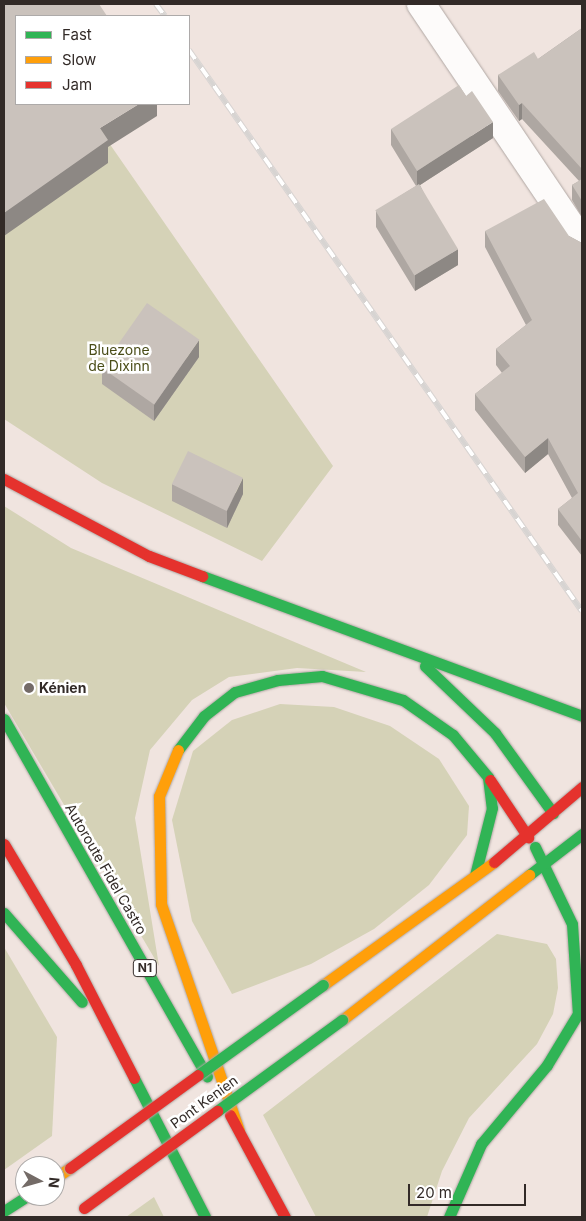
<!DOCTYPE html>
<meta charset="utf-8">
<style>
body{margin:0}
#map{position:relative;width:586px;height:1221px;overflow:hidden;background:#f0e4df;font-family:Inter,sans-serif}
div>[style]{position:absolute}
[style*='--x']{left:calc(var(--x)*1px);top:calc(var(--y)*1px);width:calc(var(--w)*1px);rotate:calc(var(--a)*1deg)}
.green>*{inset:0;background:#d5d2b7}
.roads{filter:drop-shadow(0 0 1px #b0a7a3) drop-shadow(0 0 1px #b0a7a3)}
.street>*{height:28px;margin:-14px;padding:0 14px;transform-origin:14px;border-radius:14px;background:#fdfbfa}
.fast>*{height:11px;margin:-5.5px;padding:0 5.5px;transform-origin:5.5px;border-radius:5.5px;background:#30b455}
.slow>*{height:11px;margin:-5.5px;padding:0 5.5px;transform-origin:5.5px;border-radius:5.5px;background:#ff9f0a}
.jam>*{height:11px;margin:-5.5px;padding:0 5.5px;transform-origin:5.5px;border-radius:5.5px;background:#e5322d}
.rail>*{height:5.5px;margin-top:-2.75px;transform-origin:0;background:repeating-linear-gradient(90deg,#fff 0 11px,#d7d4d2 0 22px);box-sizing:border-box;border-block:1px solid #d7d4d2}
.bridges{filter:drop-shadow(0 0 1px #b0a7a3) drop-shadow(0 0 1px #b0a7a3)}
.fast-bridge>*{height:11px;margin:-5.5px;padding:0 5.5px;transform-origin:5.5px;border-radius:5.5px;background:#30b455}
.jam-bridge>*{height:11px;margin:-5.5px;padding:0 5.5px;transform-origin:5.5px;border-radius:5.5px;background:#e5322d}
.wall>*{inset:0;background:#aea7a2}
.shaded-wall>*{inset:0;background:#8d8884}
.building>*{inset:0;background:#cac2bc;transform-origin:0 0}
.dots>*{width:14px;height:14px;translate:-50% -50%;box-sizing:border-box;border:2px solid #fff;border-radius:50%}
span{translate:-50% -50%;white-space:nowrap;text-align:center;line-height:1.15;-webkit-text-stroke:5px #fff;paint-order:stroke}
.shield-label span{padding:1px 4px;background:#fff;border:1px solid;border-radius:4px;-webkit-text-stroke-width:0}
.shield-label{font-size:12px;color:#322a27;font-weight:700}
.park-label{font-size:14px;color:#4a4d18}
.poi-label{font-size:14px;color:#322a27;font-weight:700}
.left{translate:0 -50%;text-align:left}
.street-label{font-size:14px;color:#322a27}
.frame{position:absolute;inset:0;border:5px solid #322a27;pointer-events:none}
.legend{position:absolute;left:15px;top:15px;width:175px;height:90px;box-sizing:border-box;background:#fff;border:1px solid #adaaa9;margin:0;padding:6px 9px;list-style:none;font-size:15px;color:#322a27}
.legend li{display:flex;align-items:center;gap:10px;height:25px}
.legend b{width:25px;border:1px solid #adaaa9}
.north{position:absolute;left:15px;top:1156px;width:50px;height:50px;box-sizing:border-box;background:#fff;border:1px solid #adaaa9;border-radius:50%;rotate:96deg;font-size:14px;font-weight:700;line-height:20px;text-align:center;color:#322a27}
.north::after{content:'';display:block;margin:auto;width:18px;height:22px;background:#746b67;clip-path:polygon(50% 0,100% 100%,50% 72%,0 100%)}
.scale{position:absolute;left:408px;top:1184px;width:118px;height:22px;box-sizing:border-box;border:2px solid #322a27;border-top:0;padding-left:6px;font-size:15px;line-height:18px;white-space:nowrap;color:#322a27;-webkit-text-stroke:4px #fff;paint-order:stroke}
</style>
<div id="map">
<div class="green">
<div style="clip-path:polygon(4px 4px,16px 16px,16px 104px,82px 104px,333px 466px,262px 561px,102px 483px,4px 419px)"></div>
<div style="clip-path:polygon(4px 506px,71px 548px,366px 672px,297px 668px,229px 677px,192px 700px,150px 750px,135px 818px,159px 966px,4px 703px)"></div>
<div style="clip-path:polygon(280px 704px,334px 707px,390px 726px,439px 759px,469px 806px,467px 835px,429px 885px,374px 929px,311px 964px,232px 994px,192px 921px,172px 820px,193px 751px,232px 720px)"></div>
<div style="clip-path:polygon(497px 934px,547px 944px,556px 959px,558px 988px,553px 1014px,537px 1044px,469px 1118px,442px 1171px,427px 1217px,316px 1217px,263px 1115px)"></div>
<div style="clip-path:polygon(4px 947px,57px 1037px,52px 1136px,4px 1170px)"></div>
<div style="clip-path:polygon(154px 1197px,164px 1217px,126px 1217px)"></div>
</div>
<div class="roads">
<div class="street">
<div style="--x:421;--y:4;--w:288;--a:56"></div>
</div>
<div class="fast">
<div style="--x:202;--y:576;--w:405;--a:20.2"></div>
<div style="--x:425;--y:666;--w:97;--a:43.7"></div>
<div style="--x:495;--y:733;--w:99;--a:54.1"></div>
<div style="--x:4;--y:719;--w:411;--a:60.4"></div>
<div style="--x:178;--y:750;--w:43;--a:-52.6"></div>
<div style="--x:204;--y:716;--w:39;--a:-38"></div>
<div style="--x:235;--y:692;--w:45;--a:-15.6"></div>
<div style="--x:278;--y:680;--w:44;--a:-5.2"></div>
<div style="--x:322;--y:676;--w:84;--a:16.5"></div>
<div style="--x:403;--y:700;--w:61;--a:35"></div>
<div style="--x:453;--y:735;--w:55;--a:50.2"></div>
<div style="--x:488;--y:777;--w:31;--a:83"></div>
<div style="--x:492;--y:808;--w:69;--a:104.2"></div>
<div style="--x:535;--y:847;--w:85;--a:64.3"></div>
<div style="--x:572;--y:924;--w:90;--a:86.2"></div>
<div style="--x:529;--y:875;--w:67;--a:-37.7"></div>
<div style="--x:4;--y:913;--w:118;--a:48.8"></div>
<div style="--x:134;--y:1078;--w:156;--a:62.9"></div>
<div style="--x:4;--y:1211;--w:27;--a:-33"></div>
<div style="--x:449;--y:1217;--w:80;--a:-66.3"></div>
<div style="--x:481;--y:1144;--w:103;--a:-50.1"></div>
<div style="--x:547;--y:1065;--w:68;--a:-58.9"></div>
</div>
<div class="slow">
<div style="--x:178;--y:750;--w:50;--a:112.4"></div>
<div style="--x:159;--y:796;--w:108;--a:88.9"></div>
<div style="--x:161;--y:904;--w:240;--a:71"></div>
<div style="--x:323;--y:985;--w:211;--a:-35.7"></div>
<div style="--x:342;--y:1020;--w:237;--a:-37.8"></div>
<div style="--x:55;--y:1178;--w:18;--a:-34"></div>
</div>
<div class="jam">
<div style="--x:4;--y:479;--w:164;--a:28"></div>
<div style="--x:149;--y:556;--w:57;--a:20.7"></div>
<div style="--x:490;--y:780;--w:69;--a:56.3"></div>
<div style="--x:4;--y:844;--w:141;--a:59.2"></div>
<div style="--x:76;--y:965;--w:127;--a:62.8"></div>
<div style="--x:494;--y:862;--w:116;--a:-40.4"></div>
<div style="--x:230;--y:1115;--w:116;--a:61.7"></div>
</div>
</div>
<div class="rail">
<div style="--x:156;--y:4;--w:15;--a:53"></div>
<div style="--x:189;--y:50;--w:685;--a:54.99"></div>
</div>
<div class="bridges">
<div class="fast-bridge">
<div style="--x:198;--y:1075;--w:154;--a:-35.8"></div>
<div style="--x:217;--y:1111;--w:155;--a:-36.1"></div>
</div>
<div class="jam-bridge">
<div style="--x:70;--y:1168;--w:158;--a:-36"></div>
<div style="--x:84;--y:1208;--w:165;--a:-36.1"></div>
</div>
</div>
<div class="wall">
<div style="clip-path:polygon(582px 28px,582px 217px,572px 200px,572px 185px,579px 181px,522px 119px,519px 121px,498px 91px,498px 75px,538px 59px)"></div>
<div style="clip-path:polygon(391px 129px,493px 138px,420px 185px,458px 265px,415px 291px,376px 227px,376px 211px,416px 186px,391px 145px)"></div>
<div style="clip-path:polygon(485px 231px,569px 236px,582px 243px,582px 556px,558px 525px,558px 509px,572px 498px,548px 454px,525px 473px,475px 410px,475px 394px,502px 373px,496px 365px,496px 349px,526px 325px,485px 247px)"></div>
<div style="clip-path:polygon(199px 357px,154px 421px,102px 384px,102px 368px)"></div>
<div style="clip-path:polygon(172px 484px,243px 494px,227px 528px,172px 501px)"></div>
</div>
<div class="shaded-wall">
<div style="clip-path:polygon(522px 103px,522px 119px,519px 121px,519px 105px)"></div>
<div style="clip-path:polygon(139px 104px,157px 104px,157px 116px,108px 147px,108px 163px,4px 236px,4px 213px,100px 128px)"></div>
<div style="clip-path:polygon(493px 122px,493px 138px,417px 187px,417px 171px)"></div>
<div style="clip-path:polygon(458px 249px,458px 265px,415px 291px,415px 275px)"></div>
<div style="clip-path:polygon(199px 340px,199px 357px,154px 421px,154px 405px)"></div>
<div style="clip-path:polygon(548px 438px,548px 454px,525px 473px,525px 457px)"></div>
<div style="clip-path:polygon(243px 478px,243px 494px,227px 528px,227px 511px)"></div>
</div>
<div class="building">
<div style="clip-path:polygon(4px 4px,99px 4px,107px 16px,16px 16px,16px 104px,139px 104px,100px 128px,108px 140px,4px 213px)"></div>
<div style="clip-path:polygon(582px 28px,582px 169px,522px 103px,519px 105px,498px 75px,534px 52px,538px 59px)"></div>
<div style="clip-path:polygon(459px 85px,466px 96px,472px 91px,493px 122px,417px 171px,391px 129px)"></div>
<div style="clip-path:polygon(582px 179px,582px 201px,572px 185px)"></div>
<div style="left:419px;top:184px;width:76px;height:51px;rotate:59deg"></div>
<div style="clip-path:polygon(544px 199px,569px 236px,582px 243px,582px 541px,558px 509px,578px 493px,548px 438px,525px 457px,475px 394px,510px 366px,496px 349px,532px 320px,485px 231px)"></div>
<div style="left:147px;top:303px;width:64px;height:79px;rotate:35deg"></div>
<div style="left:188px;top:451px;width:61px;height:37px;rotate:26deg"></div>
</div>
<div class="dots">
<div style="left:29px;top:688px;background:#746b67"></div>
</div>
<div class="shield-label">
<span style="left:145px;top:968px">N1</span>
</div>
<div class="park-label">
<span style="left:119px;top:358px">Bluezone<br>de Dixinn</span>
</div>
<div class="poi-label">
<span class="left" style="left:39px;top:688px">Kénien</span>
</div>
<div class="street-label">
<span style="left:106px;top:869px;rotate:60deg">Autoroute Fidel Castro</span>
<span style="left:204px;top:1102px;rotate:-36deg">Pont Kenien</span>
</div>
<div class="frame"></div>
<ul class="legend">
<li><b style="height:6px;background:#30b455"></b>Fast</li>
<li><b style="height:6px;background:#ff9f0a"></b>Slow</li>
<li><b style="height:6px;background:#e5322d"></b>Jam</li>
</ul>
<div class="north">N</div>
<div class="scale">20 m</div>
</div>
